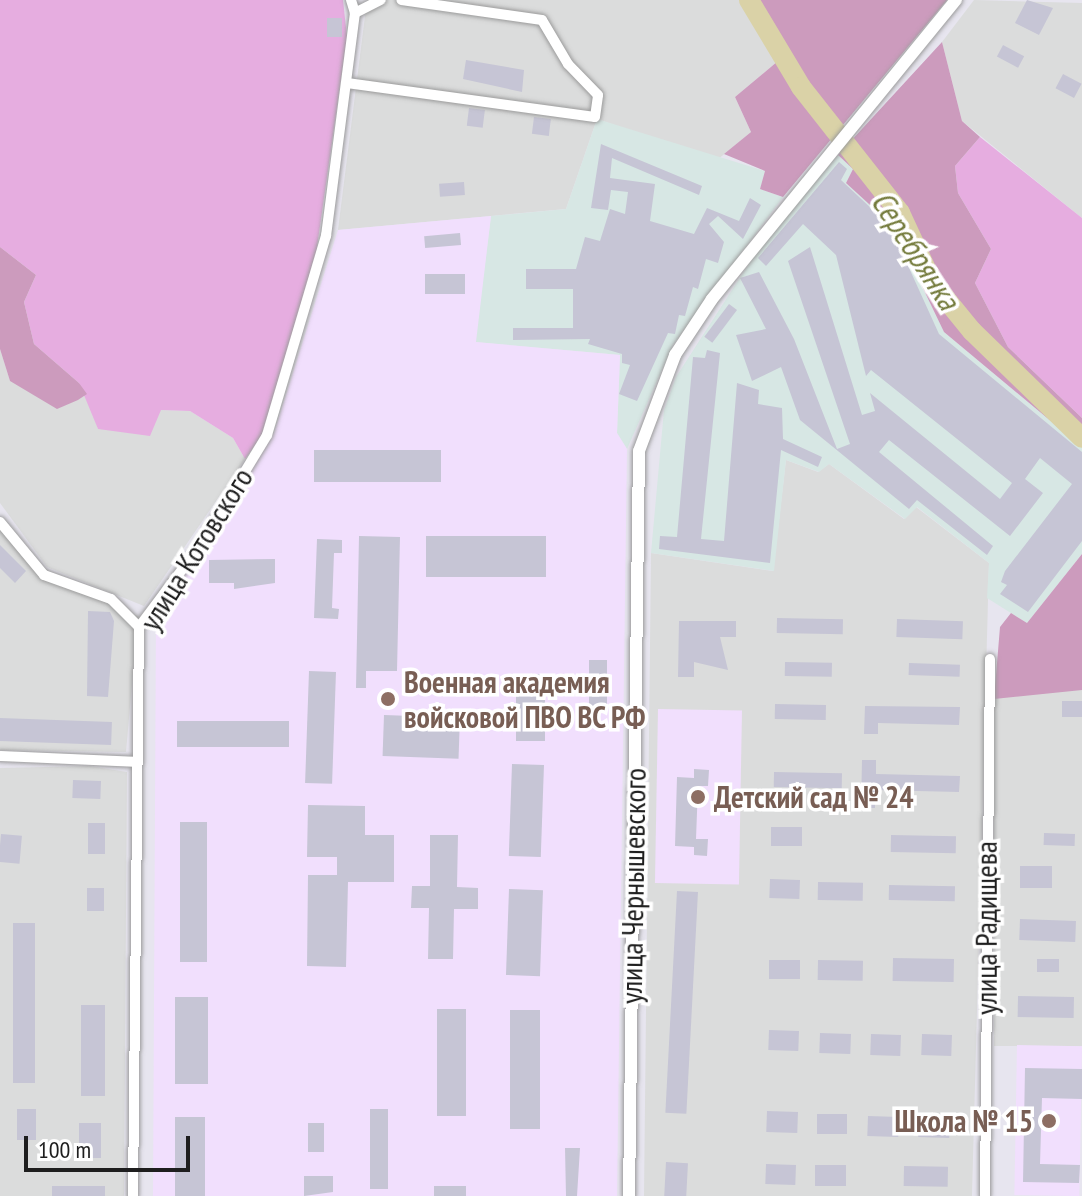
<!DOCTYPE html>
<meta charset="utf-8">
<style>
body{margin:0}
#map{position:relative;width:1082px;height:1196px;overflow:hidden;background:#e7e5ef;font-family:"PT Sans Narrow",sans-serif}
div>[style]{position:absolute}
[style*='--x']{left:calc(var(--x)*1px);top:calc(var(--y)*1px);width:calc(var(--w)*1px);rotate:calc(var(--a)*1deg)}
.residential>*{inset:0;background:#dbdcdc;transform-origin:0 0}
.industrial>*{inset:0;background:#d7e7e4}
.education>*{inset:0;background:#f1dffd;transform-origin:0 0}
.grass>*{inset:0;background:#e6ade0}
.forest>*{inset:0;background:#cc9bbd}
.river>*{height:20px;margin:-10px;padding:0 10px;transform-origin:10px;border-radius:10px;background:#dad2a7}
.building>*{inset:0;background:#c6c5d5;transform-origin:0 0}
.roads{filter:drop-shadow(0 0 2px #9b9b9b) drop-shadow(0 0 2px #9b9b9b)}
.minor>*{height:10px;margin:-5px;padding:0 5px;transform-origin:5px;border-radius:5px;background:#fff}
.tertiary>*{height:12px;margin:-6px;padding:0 6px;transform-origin:6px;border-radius:6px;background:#fff}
.dots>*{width:22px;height:22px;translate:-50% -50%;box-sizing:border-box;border:4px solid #fff;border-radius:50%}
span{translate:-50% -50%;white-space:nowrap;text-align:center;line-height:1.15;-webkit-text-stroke:7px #fff;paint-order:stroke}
.street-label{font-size:30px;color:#1e1e1e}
.education-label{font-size:30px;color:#785e54;font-weight:700}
.left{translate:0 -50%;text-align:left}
.right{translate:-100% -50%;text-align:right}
.water-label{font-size:32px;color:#747b3c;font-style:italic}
.scale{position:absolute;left:24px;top:1136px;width:166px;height:36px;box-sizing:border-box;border:4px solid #1e1e1e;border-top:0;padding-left:10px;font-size:24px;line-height:28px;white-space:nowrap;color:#1e1e1e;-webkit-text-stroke:6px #fff;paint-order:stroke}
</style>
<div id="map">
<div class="residential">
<div style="clip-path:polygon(367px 0,742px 0,778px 61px,735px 97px,751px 132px,717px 160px,597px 119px,566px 209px,338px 230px)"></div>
<div style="clip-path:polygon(974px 0,1082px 3px,1082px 218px,962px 121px,942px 42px)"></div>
<div style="clip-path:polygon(0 349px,10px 381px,78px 400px,87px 394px,98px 429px,161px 410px,190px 411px,233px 438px,245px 459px,144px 606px,47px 567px,0 503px)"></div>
<div style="clip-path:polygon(786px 460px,818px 472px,829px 464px,904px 519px,916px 507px,989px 563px,972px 1196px,644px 1196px,651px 553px,773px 571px)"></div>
<div style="clip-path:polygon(0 523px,39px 574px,138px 616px,126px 752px,0 750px)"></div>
<div style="left:1082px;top:690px;width:356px;height:88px;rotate:90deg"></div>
<div style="clip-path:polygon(90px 766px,127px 772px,124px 1196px,0 1196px,0 768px)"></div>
</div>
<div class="industrial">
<div style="clip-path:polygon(597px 119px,765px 171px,760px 189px,783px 197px,673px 345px,627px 449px,617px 433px,620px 355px,475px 342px,491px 216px,566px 209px)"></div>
<div style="clip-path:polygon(838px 155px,853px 169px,846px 183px,893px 226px,944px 332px,1082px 447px,1082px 554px,1027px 623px,987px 598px,989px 563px,917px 507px,905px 519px,829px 464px,819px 472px,786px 460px,774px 571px,651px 553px,664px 410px,676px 377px,759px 248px)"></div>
</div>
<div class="education">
<div style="clip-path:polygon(491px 216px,476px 342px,620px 355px,617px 433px,627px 449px,617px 1196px,153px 1196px,156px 612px,274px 433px,338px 230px)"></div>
<div style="left:658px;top:709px;width:84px;height:174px;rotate:1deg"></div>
<div style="left:1017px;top:1045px;width:65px;height:150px;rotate:1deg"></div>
</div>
<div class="grass">
<div style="clip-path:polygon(0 0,343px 0,347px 37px,315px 261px,263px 434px,245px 459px,233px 438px,190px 411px,161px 410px,150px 436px,98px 429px,79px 383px,34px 344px,24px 302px,36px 275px,0 247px)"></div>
<div style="clip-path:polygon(980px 137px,1082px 218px,1082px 418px,1008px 347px,975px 283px,991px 249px,958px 193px,955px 166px)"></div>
</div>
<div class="forest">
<div style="clip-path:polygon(742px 0,947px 0,783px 197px,760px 189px,765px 171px,724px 154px,751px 132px,735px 97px,778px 61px)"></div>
<div style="clip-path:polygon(942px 42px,962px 121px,980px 137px,955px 166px,958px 193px,991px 249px,975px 283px,1008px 347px,1082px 418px,1082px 447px,944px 332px,893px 226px,846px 183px,853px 169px,838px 155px)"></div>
<div style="clip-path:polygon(0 247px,36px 275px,24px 302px,34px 344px,79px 383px,87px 394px,78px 400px,57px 409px,10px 381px,0 349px)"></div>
<div style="clip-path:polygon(1082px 554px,1082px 690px,994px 699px,1000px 627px,1011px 613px,1027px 623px)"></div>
</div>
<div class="river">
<div style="--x:749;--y:0;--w:101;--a:59.1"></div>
<div style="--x:801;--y:87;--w:160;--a:51.8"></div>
<div style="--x:900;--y:213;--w:76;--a:65.1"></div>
<div style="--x:932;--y:282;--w:63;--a:50.8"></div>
<div style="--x:972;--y:331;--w:153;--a:44.2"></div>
</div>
<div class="building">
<div style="clip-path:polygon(1027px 0,1053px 8px,1039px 35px,1015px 23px)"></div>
<div style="left:327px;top:18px;width:15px;height:19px"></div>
<div style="left:1003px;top:45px;width:24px;height:13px;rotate:28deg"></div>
<div style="clip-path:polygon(466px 60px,524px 70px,522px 92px,463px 79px)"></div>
<div style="left:1063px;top:74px;width:21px;height:16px;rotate:28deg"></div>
<div style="left:469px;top:108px;width:16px;height:18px;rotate:7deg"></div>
<div style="left:534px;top:117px;width:17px;height:17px;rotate:7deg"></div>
<div style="clip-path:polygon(601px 144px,702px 186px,699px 195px,612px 158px,610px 178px,655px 184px,650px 221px,694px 234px,707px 208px,739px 221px,750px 198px,761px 205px,743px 239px,718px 216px,709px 224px,724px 242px,718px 263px,706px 259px,698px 289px,693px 287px,685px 316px,679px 315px,675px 334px,668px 333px,637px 401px,619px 394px,630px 365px,622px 363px,622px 354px,588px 344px,590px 339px,513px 340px,513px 328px,573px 328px,573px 289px,526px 289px,526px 269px,576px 269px,585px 237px,600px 241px,610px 209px,625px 214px,628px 192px,611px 190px,608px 210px,591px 208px)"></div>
<div style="clip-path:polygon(839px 162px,847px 169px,841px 180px,890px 226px,939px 334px,1082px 452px,1082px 541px,1028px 612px,1000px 594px,1007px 585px,1001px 582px,1005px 571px,1072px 484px,1040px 458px,1025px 479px,1043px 493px,1010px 536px,889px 440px,879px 452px,993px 546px,987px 555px,917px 500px,909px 509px,800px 420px,781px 367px,752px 381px,736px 335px,766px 329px,740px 278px,759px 272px,794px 339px,837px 449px,850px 444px,788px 261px,810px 247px,862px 415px,875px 411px,870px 393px,1000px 499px,1012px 483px,871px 370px,866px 376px,836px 255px,803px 224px,766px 266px,758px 258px)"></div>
<div style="left:464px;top:182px;width:13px;height:25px;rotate:86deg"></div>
<div style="left:460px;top:233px;width:12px;height:36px;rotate:85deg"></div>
<div style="left:425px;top:274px;width:40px;height:20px"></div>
<div style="left:729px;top:304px;width:10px;height:41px;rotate:37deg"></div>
<div style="clip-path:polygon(707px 350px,720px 353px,701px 539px,724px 541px,737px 383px,759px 390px,758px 404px,782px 408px,783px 439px,822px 457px,818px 467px,781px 450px,770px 563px,659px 549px,660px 536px,677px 537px,693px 357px,705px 358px)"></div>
<div style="left:314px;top:450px;width:127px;height:32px"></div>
<div style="clip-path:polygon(359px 536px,400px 537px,397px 671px,366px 671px,366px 688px,356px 688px)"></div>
<div style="left:426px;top:536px;width:120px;height:41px"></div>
<div style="clip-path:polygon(317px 539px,342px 540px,342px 553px,334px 553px,332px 608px,339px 609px,338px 619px,314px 618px)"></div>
<div style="clip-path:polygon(0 545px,26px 571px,15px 583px,0 568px)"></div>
<div style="clip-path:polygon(275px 559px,275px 583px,234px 589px,234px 583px,209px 583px,209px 560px)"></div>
<div style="clip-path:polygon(88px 611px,110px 612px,114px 621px,108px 697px,87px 696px)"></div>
<div style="left:777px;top:618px;width:66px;height:15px;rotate:1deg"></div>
<div style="left:897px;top:619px;width:66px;height:18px;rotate:2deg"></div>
<div style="clip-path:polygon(679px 621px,736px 621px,736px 637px,720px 637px,728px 670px,694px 662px,694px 677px,678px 677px)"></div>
<div style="left:589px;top:660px;width:18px;height:50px"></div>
<div style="left:785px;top:662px;width:47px;height:14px;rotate:1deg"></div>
<div style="left:909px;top:663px;width:51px;height:12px;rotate:2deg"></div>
<div style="left:309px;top:671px;width:27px;height:112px;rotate:2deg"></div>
<div style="left:516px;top:674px;width:29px;height:67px"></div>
<div style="left:1062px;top:701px;width:20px;height:16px"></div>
<div style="left:775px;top:704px;width:51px;height:15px;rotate:1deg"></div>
<div style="clip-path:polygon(865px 706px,960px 707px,959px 725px,878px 723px,878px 734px,864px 734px)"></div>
<div style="left:384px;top:715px;width:76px;height:41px;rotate:2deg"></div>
<div style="left:0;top:718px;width:112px;height:23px;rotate:2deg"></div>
<div style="left:177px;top:721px;width:112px;height:26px"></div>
<div style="clip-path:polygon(862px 760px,876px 760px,876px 774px,960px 776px,959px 792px,875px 790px,875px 808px,861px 808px)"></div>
<div style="left:512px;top:764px;width:32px;height:92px;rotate:2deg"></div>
<div style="clip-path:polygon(694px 769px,709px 770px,708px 786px,698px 786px,696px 839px,708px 839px,707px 856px,694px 855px,694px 847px,675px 846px,677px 777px,694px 778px)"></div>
<div style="left:774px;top:772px;width:68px;height:15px;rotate:1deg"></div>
<div style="left:73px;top:780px;width:28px;height:18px;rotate:2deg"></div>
<div style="clip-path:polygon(308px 805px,365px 806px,365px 835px,394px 835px,394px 882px,348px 882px,346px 967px,307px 966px,308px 875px,337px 875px,337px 857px,307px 857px)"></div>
<div style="left:180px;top:822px;width:27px;height:140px"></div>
<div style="left:88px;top:823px;width:17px;height:31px"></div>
<div style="left:771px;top:827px;width:31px;height:19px"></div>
<div style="left:1044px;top:833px;width:31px;height:12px;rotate:2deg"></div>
<div style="left:1px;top:834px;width:21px;height:28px;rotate:5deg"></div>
<div style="clip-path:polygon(430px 835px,458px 835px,457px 887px,478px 888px,478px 909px,454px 909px,453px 959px,428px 959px,429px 908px,411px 908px,412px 886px,430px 886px)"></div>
<div style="left:891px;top:835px;width:65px;height:17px;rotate:1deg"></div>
<div style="left:1020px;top:866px;width:32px;height:22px"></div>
<div style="left:770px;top:879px;width:30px;height:19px;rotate:2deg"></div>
<div style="left:818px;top:882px;width:45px;height:18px;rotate:1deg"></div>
<div style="left:889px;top:885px;width:66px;height:15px;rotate:1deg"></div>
<div style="left:87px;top:888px;width:17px;height:23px"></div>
<div style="left:509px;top:889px;width:34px;height:86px;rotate:2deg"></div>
<div style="left:677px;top:891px;width:21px;height:222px;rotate:3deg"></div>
<div style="left:1020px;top:919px;width:56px;height:21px;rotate:2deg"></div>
<div style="left:13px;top:923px;width:22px;height:160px"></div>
<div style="left:893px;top:958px;width:61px;height:23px;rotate:1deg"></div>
<div style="left:1037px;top:959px;width:22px;height:13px"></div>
<div style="left:769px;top:960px;width:31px;height:19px"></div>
<div style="left:818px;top:960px;width:45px;height:20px;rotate:1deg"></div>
<div style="left:1018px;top:996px;width:56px;height:21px;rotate:1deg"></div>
<div style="left:208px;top:997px;width:87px;height:33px;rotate:90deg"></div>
<div style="left:81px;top:1005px;width:24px;height:91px"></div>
<div style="left:437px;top:1009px;width:29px;height:107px"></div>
<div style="left:510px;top:1010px;width:30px;height:119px"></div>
<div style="left:769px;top:1030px;width:30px;height:20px;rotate:2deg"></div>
<div style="left:820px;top:1033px;width:31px;height:20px;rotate:2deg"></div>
<div style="left:871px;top:1034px;width:30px;height:21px;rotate:2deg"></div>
<div style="left:922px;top:1034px;width:30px;height:21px;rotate:2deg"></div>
<div style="clip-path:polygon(1025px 1068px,1082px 1069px,1082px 1099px,1042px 1098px,1040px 1164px,1080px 1165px,1079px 1183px,1023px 1182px)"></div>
<div style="left:17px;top:1109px;width:19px;height:31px"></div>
<div style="left:370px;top:1109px;width:18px;height:80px"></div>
<div style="left:767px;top:1111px;width:31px;height:21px;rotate:2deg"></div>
<div style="left:817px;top:1114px;width:30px;height:20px"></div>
<div style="left:868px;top:1116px;width:31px;height:20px;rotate:2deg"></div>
<div style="left:919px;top:1116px;width:31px;height:21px;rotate:2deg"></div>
<div style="left:175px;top:1117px;width:30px;height:79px"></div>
<div style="left:79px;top:1123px;width:22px;height:35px"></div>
<div style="left:308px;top:1123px;width:16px;height:29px"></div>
<div style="clip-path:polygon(565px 1148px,580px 1148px,577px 1196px,566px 1196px)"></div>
<div style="left:666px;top:1162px;width:22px;height:34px;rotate:3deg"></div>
<div style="left:766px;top:1164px;width:30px;height:20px;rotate:2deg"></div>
<div style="left:815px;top:1165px;width:31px;height:21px"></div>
<div style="left:904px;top:1166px;width:44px;height:20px;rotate:1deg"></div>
<div style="clip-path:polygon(304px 1176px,333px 1176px,333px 1192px,304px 1196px)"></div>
<div style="left:105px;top:1186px;width:10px;height:53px;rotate:90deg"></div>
<div style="left:434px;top:1186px;width:32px;height:10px"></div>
</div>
<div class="roads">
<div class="minor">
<div style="--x:355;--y:13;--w:29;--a:-27"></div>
<div style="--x:347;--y:83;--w:250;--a:7.8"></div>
<div style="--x:595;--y:117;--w:22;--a:-82"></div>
<div style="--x:598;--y:95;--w:43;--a:-134.1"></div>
<div style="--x:568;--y:64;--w:51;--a:-120.6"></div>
<div style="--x:542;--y:20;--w:142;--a:-171.9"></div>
<div style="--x:0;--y:522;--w:69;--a:50.3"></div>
<div style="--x:44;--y:575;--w:71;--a:19.7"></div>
<div style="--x:111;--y:599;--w:40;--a:45"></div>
<div style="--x:0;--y:756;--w:135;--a:2.5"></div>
<div style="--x:133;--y:1196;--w:569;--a:-89.4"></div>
<div style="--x:139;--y:627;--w:100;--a:-53.1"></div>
<div style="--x:199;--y:547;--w:131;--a:-58.7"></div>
<div style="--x:267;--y:435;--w:208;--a:-73.5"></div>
<div style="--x:326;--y:236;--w:225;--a:-82.6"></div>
<div style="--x:355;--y:13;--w:14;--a:-107"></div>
<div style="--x:985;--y:1196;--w:537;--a:-89.47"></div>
</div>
<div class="tertiary">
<div style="--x:629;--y:1196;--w:745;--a:-89.23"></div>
<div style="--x:639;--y:451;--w:103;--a:-69.4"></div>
<div style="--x:675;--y:355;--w:67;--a:-56.5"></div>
<div style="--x:712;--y:299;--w:386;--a:-50.8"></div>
</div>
</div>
<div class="dots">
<div style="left:388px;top:699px;background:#8d6e63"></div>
<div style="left:698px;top:797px;background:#8d6e63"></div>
<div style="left:1049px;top:1121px;background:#8d6e63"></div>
</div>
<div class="street-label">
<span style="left:196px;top:549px;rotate:-58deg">улица Котовского</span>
<span style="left:633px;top:886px;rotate:-89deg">улица Чернышевского</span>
<span style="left:986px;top:928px;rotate:-90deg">улица Радищева</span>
</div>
<div class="education-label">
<span class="left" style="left:404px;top:699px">Военная академия<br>войсковой ПВО ВС РФ</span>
<span class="left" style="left:714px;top:797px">Детский сад № 24</span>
<span class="right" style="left:1033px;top:1121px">Школа № 15</span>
</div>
<div class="water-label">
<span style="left:916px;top:250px;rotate:57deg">Серебрянка</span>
</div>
<div class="scale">100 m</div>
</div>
